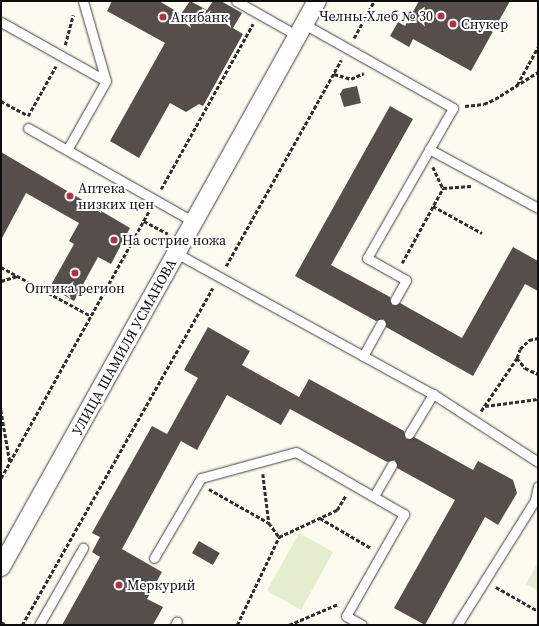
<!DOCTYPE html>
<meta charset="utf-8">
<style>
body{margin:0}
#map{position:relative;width:539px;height:626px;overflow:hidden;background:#fdfaf0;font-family:"Source Serif 4",serif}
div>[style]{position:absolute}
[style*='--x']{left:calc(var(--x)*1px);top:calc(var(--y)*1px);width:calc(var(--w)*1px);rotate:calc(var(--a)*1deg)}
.pitch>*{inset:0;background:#e4edcd;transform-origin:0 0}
.building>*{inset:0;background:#554e4b;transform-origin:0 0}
.path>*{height:2.5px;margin-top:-1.25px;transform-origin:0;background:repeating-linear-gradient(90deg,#2f2f2f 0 4px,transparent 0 6px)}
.roads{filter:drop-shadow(0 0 1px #404040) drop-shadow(0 0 1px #404040)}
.service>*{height:9px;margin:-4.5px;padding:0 4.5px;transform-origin:4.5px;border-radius:4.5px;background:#fff}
.minor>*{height:18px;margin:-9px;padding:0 9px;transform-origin:9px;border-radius:9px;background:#fff}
.dots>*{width:11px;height:11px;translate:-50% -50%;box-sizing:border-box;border:2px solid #fff;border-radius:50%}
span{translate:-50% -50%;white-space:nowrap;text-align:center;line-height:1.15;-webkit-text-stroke:4px #fff;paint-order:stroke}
.poi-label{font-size:14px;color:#0d0d0d}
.right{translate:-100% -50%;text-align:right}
.left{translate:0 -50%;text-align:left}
.street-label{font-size:14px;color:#0d0d0d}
.frame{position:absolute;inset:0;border:2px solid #0d0d0d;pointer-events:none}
</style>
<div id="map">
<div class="pitch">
<div style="left:299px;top:533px;width:39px;height:66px;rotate:29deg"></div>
<div style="clip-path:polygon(538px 562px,538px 591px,526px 584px)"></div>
</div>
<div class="building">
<div style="clip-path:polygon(112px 1px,159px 1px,181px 14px,190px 1px,207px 10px,213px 1px,221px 1px,242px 13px,233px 28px,243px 34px,203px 106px,199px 104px,186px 112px,170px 103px,139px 158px,110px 141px,165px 43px,107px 11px)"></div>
<div style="clip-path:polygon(419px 1px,510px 1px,471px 71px,413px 39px,409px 47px,390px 36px,398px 22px,405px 26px)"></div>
<div style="clip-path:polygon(357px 86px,361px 103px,344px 107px,340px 94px,343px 89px)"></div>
<div style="clip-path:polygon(390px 106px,413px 119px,331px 265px,390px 297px,392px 305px,400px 303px,462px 338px,513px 247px,538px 261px,538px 291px,525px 284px,473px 376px,386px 327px,384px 319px,376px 321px,295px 276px)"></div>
<div style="clip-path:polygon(1px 152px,130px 228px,111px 264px,98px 257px,74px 301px,50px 287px,74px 244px,69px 241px,79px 223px,26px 193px,1px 240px)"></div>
<div style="clip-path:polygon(208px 327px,250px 351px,242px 365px,299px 397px,309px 379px,404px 431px,406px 439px,414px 437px,473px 470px,478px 461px,513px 480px,517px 493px,498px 525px,485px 517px,425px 625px,394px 608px,455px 500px,397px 468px,395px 460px,387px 462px,290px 409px,281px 425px,227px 395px,197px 450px,181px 441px,122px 549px,162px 572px,147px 599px,163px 607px,153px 625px,62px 625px,100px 557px,92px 552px,100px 537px,92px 533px,152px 426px,167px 434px,198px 378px,184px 370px)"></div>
<div style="left:199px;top:541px;width:24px;height:14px;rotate:30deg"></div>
</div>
<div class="path">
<div style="--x:354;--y:38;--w:42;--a:-61.6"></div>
<div style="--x:65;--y:45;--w:31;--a:-75"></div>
<div style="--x:334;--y:74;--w:18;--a:16"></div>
<div style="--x:351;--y:79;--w:14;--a:-25"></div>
<div style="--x:517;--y:85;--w:43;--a:-61.1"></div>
<div style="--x:1;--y:101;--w:30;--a:28"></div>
<div style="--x:465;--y:106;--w:19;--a:-6"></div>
<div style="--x:484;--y:104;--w:12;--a:-24"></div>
<div style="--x:495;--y:99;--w:51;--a:-32.1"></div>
<div style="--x:28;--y:116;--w:57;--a:-60.8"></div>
<div style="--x:433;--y:167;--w:23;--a:65"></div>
<div style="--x:161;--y:189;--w:189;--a:-60.9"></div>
<div style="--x:433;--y:206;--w:56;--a:28.9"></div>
<div style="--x:144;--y:221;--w:27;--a:28"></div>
<div style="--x:402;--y:263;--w:85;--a:-61.3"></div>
<div style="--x:443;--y:188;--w:28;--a:-4"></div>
<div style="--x:226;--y:266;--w:236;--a:-60.8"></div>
<div style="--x:1;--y:267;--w:102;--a:28.6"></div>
<div style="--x:1;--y:281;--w:17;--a:-17"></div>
<div style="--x:517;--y:358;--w:13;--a:51"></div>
<div style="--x:525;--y:368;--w:14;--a:25"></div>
<div style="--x:485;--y:406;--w:53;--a:-7.5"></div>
<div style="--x:1;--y:410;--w:53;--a:80.2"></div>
<div style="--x:481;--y:411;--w:64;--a:-55.8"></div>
<div style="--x:517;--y:358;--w:9;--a:-72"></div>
<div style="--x:520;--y:349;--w:13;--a:-45"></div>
<div style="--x:529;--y:340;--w:9;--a:-13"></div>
<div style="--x:263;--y:474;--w:49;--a:83"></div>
<div style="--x:269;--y:523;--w:17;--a:54"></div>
<div style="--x:1;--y:478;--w:305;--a:-61"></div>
<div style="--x:209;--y:489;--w:69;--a:29.5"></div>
<div style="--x:320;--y:518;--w:59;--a:30.5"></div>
<div style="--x:496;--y:587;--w:48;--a:29.7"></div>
<div style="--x:1;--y:622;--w:7;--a:27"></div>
<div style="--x:22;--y:625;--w:387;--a:-60.5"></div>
<div style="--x:237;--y:625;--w:98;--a:-64.5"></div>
<div style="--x:279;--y:537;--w:64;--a:-25"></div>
<div style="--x:337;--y:510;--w:17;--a:-59"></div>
<div style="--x:289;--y:625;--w:53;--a:-23.2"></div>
</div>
<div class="roads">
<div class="service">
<div style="--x:83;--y:1;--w:83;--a:74"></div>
<div style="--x:236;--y:1;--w:71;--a:29.4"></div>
<div style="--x:1;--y:22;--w:120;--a:29.3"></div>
<div style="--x:106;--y:81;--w:79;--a:119.5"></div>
<div style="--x:304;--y:24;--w:171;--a:29.4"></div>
<div style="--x:453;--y:108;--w:173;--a:119.8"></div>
<div style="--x:367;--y:258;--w:45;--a:29.4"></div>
<div style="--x:406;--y:280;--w:23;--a:119"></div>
<div style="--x:28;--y:128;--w:191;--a:29.5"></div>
<div style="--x:429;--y:149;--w:124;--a:28.4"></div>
<div style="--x:176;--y:253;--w:293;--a:28.8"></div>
<div style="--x:433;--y:394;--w:125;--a:32.9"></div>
<div style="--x:363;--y:356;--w:37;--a:-61"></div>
<div style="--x:409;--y:434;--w:47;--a:-59"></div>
<div style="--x:374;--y:496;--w:36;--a:-60"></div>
<div style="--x:154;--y:558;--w:93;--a:-59.6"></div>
<div style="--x:201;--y:478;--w:98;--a:-15.3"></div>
<div style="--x:296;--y:452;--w:125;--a:29.9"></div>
<div style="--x:404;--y:514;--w:117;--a:119.6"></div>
<div style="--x:346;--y:616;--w:18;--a:29"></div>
<div style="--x:39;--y:625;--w:89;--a:-60.3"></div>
<div style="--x:175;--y:625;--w:4;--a:-63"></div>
<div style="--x:457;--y:625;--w:147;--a:-58"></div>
<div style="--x:535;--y:500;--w:14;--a:-78"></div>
</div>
<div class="minor">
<div style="--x:1;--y:567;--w:648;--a:-60.83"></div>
</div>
</div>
<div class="dots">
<div style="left:441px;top:16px;background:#af3441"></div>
<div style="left:163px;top:17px;background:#af3441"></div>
<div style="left:453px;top:24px;background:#af3441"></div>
<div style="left:70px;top:196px;background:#af3441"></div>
<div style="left:114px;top:240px;background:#af3441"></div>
<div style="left:75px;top:273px;background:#af3441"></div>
<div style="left:119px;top:585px;background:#af3441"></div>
</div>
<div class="poi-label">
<span class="right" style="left:433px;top:16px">Челны-Хлеб № 30</span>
<span class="left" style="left:171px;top:17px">Акибанк</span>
<span class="left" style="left:461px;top:24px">Снукер</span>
<span class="left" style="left:78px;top:196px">Аптека<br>низких цен</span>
<span class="left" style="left:122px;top:240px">На острие ножа</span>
<span style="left:75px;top:288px">Оптика регион</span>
<span class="left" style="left:127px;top:585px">Меркурий</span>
</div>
<div class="street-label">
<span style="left:124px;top:347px;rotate:-61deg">УЛИЦА ШАМИЛЯ УСМАНОВА</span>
</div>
<div class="frame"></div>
</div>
